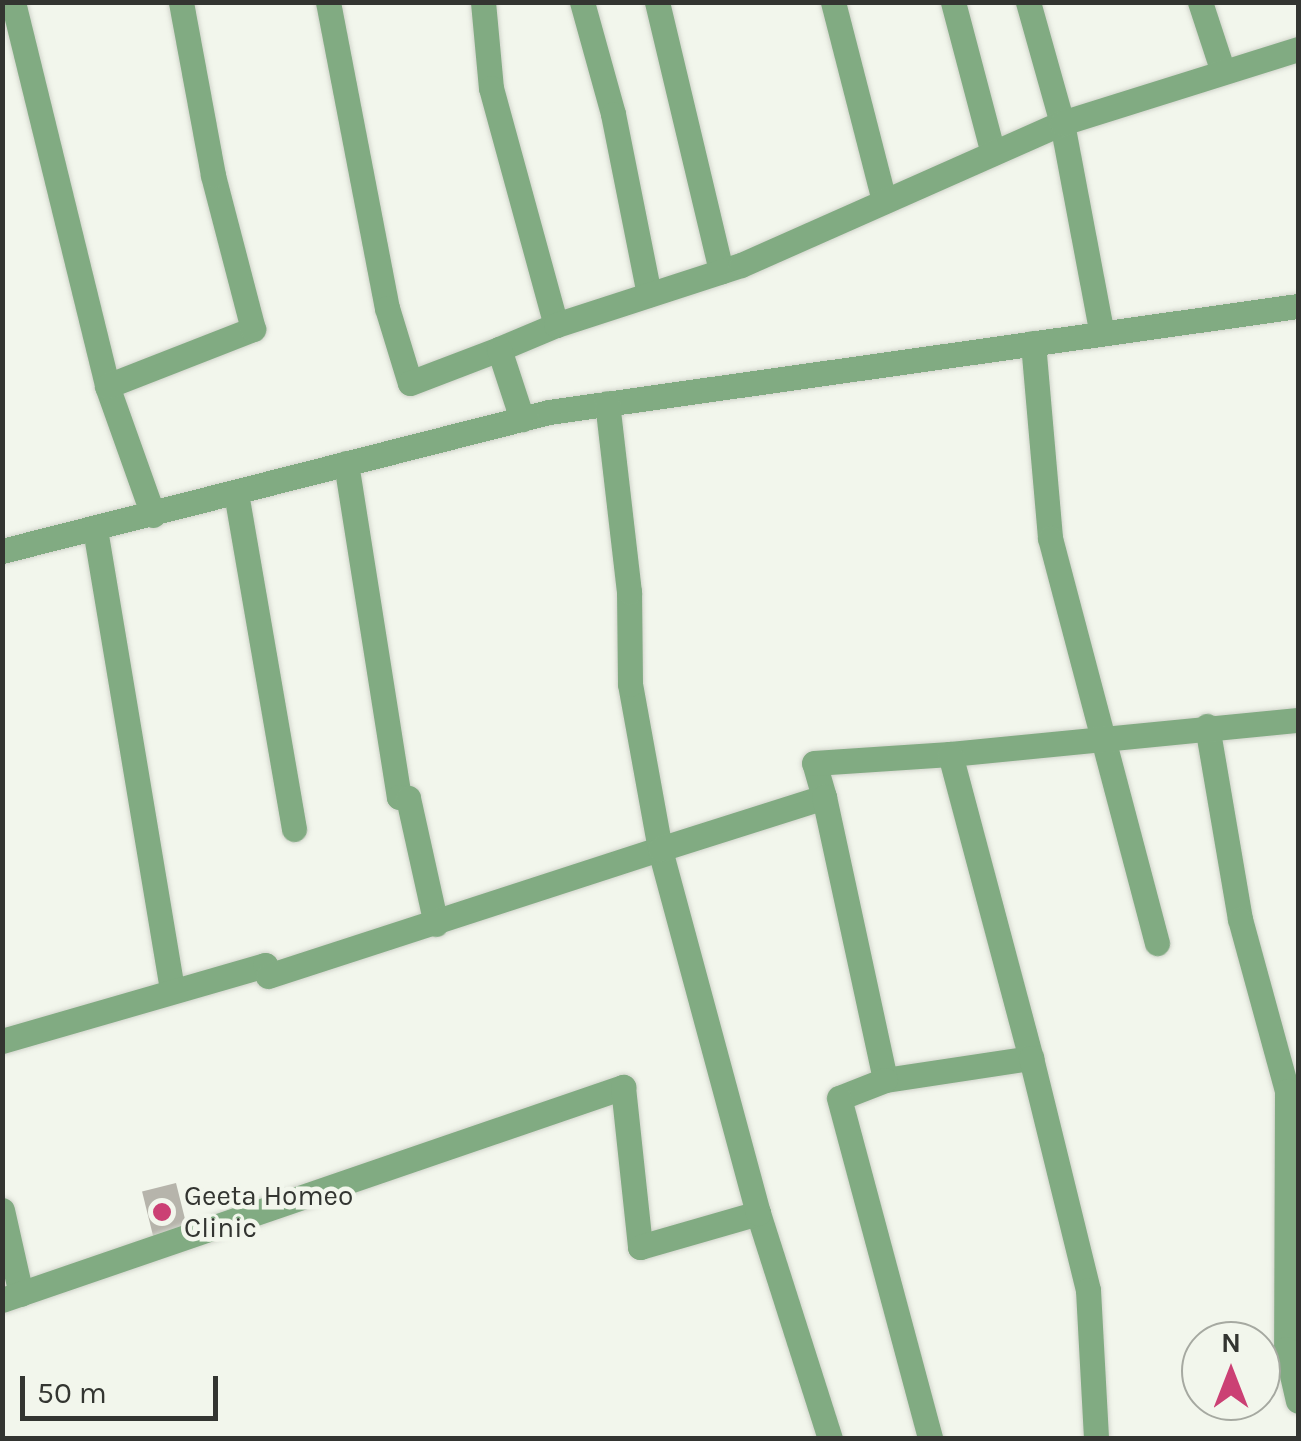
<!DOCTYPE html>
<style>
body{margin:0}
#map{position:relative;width:1301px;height:1441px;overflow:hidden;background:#f2f6ec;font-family:Karla,sans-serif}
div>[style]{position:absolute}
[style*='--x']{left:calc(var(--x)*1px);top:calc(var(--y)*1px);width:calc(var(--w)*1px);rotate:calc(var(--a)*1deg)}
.building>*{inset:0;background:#b6b4ab;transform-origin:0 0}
.roads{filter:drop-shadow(0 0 2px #d0d3ca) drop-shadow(0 0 2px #d0d3ca)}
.minor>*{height:25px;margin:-12.5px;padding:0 12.5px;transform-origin:12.5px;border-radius:12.5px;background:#81ab82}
.dots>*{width:28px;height:28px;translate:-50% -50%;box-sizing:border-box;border:5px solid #f2f6ec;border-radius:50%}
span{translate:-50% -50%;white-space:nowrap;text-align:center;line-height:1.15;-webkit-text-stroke:9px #f2f6ec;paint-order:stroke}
.poi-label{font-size:28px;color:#333531}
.left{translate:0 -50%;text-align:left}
.frame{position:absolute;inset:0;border:5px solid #333531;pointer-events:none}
.north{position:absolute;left:1181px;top:1321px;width:100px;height:100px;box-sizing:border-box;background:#f2f6ec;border:2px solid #a6a9a1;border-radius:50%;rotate:0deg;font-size:28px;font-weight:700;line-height:40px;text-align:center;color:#333531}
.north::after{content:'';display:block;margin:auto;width:35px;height:45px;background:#cb4074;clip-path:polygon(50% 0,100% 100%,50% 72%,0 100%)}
.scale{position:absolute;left:20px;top:1376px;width:198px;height:45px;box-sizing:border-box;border:5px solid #333531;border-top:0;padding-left:12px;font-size:30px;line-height:35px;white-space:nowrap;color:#333531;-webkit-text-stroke:8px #f2f6ec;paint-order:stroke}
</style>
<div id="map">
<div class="building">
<div style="left:176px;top:1183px;width:49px;height:35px;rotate:76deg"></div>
</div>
<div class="roads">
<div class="minor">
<div style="--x:13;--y:2;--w:395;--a:76.2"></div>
<div style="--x:328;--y:2;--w:312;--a:79.1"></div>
<div style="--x:387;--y:308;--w:78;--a:73"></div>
<div style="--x:410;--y:383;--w:95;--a:-20.9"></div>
<div style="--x:483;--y:2;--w:86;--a:84.7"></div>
<div style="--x:491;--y:88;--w:246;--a:74.7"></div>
<div style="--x:556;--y:325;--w:62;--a:157.2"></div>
<div style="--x:499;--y:349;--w:74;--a:71.8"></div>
<div style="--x:582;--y:2;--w:116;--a:74.5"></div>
<div style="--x:613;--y:114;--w:184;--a:78.7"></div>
<div style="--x:657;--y:2;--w:277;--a:76.6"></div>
<div style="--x:833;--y:2;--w:205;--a:75.6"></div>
<div style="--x:953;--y:2;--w:156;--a:75.2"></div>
<div style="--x:1028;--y:2;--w:126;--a:74.3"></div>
<div style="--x:1062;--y:123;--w:211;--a:79.3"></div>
<div style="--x:1200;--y:2;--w:71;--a:71.8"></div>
<div style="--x:556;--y:325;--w:194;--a:-18"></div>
<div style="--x:741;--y:265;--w:351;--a:-23.9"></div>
<div style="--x:1062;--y:123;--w:247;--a:-17.4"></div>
<div style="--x:1033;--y:343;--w:196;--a:85"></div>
<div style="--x:1050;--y:538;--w:419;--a:75.2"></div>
<div style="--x:346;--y:463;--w:338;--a:81"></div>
<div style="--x:399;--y:797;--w:9;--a:6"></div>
<div style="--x:408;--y:798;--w:129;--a:77.5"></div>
<div style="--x:236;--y:493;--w:341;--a:80.2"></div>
<div style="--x:153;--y:515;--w:137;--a:-109.6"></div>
<div style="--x:107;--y:386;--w:157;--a:-21.3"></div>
<div style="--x:253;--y:329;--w:159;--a:-104.6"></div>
<div style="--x:213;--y:175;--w:176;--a:-100.5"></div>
<div style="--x:95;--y:529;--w:466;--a:80.5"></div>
<div style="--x:2;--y:551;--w:564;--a:-14.26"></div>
<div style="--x:549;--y:412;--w:756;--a:-8.06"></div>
<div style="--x:1207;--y:726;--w:196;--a:80.3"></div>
<div style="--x:1240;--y:919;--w:178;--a:74.7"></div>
<div style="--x:1287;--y:1091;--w:258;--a:90.2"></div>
<div style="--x:1286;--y:1349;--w:53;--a:77"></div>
<div style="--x:950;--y:754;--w:350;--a:-5.6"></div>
<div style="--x:824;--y:797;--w:35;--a:-106"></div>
<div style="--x:814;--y:763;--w:136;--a:-3.8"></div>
<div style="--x:950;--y:754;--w:315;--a:75.1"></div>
<div style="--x:2;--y:1041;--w:274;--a:-16.1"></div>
<div style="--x:265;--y:965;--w:11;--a:75"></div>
<div style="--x:268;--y:976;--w:412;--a:-18"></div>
<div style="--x:660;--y:849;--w:168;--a:-100.3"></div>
<div style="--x:630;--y:684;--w:92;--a:-90.6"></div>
<div style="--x:629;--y:592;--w:190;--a:-96.6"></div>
<div style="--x:885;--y:1080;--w:148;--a:-8.6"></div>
<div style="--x:1031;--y:1058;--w:239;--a:76.2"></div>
<div style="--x:1088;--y:1290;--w:148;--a:86.9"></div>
<div style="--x:2;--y:1210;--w:86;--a:77.3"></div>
<div style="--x:758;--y:1213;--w:236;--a:72.3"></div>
<div style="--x:2;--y:1300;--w:657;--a:-18.93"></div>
<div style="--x:623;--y:1087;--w:161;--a:83.9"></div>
<div style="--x:640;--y:1247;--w:123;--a:-16.1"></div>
<div style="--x:758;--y:1213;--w:377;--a:-105.1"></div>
<div style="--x:660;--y:849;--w:172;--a:-17.6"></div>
<div style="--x:824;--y:797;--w:289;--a:77.8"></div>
<div style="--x:885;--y:1080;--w:49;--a:158.6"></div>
<div style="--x:839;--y:1098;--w:352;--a:75"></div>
</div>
</div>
<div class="dots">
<div style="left:162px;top:1212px;background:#cb4074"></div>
</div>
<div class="poi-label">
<span class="left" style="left:184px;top:1212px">Geeta Homeo<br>Clinic</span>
</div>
<div class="frame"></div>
<div class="north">N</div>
<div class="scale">50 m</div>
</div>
